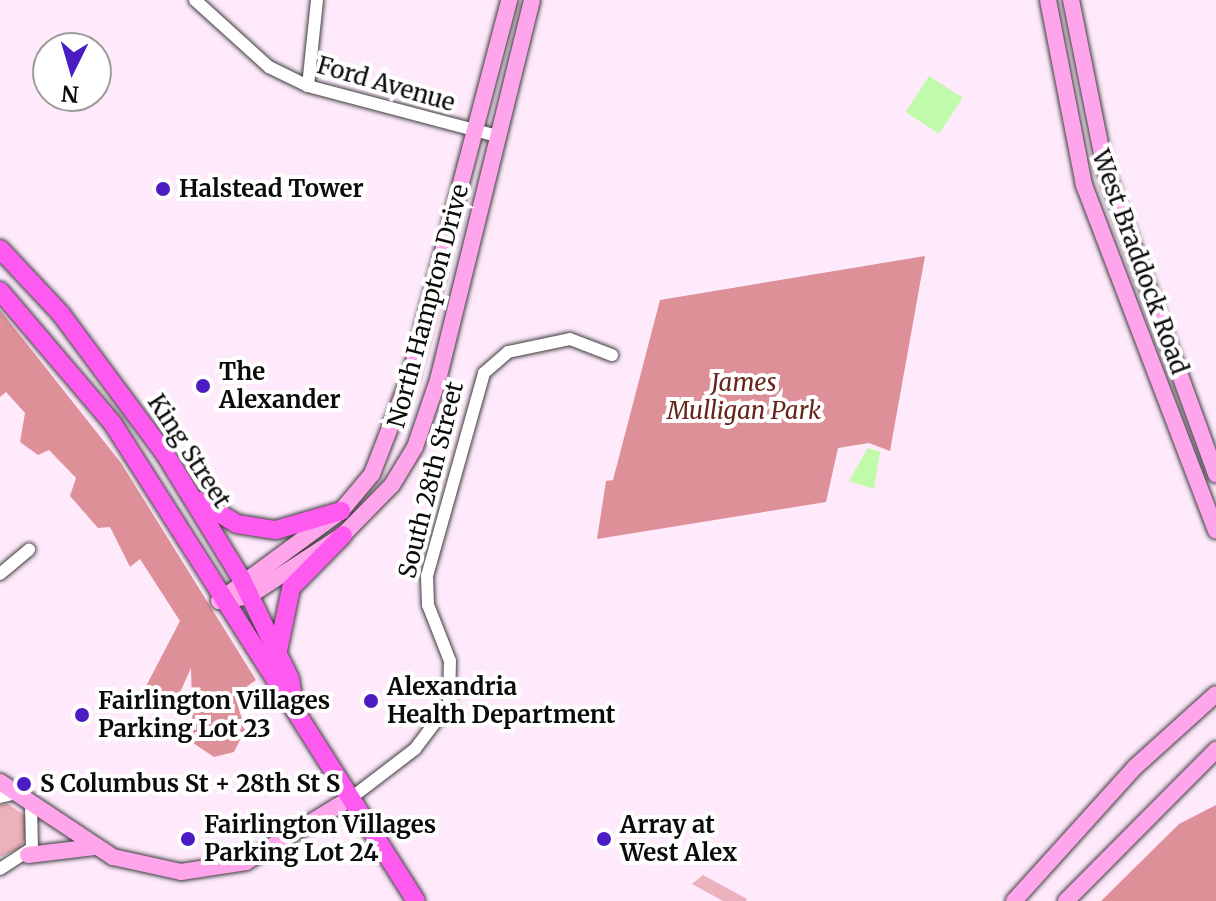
<!DOCTYPE html>
<style>
body{margin:0}
#map{position:relative;width:1216px;height:901px;overflow:hidden;background:#ffeafc;font-family:Merriweather,serif}
div>[style]{position:absolute}
[style*='--x']{left:calc(var(--x)*1px);top:calc(var(--y)*1px);width:calc(var(--w)*1px);rotate:calc(var(--a)*1deg)}
.green>*{inset:0;background:#ebb1bc}
.forest>*{inset:0;background:#dd9098}
.water>*{inset:0;background:#c2faab;transform-origin:0 0}
.roads{filter:drop-shadow(0 0 2px #3e3e3e) drop-shadow(0 0 2px #3e3e3e)}
.street>*{height:12px;margin:-6px;padding:0 6px;transform-origin:6px;border-radius:6px;background:#fff}
.secondary>*{height:16px;margin:-8px;padding:0 8px;transform-origin:8px;border-radius:8px;background:#ffa5eb}
.primary>*{height:18px;margin:-9px;padding:0 9px;transform-origin:9px;border-radius:9px;background:#ff5aef}
.dots>*{width:22px;height:22px;translate:-50% -50%;box-sizing:border-box;border:4px solid #fff;border-radius:50%}
span{translate:-50% -50%;white-space:nowrap;text-align:center;line-height:1.15;-webkit-text-stroke:8px #fff;paint-order:stroke}
.street-label{font-size:24px;color:#0b0b0b}
.poi-label{font-size:24px;color:#0b0b0b;font-weight:700}
.left{translate:0 -50%;text-align:left}
.park-label{font-size:24px;color:#662319;font-style:italic}
.north{position:absolute;left:32px;top:32px;width:80px;height:80px;box-sizing:border-box;background:#fff;border:2px solid #9d9d9d;border-radius:50%;rotate:185deg;font-size:22px;font-weight:700;line-height:32px;text-align:center;color:#0b0b0b}
.north::after{content:'';display:block;margin:auto;width:28px;height:36px;background:#4c1cc3;clip-path:polygon(50% 0,100% 100%,50% 72%,0 100%)}
</style>
<div id="map">
<div class="green">
<div style="clip-path:polygon(8px 804px,26px 816px,28px 833px,20px 848px,0 857px,0 805px)"></div>
<div style="clip-path:polygon(703px 875px,747px 899px,746px 901px,723px 901px,692px 884px)"></div>
</div>
<div class="forest">
<div style="clip-path:polygon(925px 256px,890px 451px,869px 443px,838px 448px,826px 502px,597px 539px,606px 481px,613px 480px,660px 300px)"></div>
<div style="clip-path:polygon(0 310px,121px 463px,256px 680px,235px 695px,245px 730px,234px 752px,214px 757px,193px 743px,191px 668px,172px 710px,143px 692px,180px 621px,140px 559px,130px 567px,110px 527px,98px 528px,70px 496px,76px 478px,49px 450px,38px 455px,20px 442px,25px 413px,6px 392px,0 397px)"></div>
<div style="clip-path:polygon(1216px 805px,1216px 901px,1101px 901px,1179px 824px)"></div>
</div>
<div class="water">
<div style="left:929px;top:76px;width:40px;height:43px;rotate:33deg"></div>
<div style="clip-path:polygon(868px 448px,880px 452px,874px 489px,849px 481px)"></div>
</div>
<div class="roads">
<div class="street">
<div style="--x:195;--y:0;--w:100;--a:42.2"></div>
<div style="--x:269;--y:67;--w:43;--a:26"></div>
<div style="--x:308;--y:86;--w:196;--a:14.8"></div>
<div style="--x:308;--y:86;--w:86;--a:-84"></div>
<div style="--x:0;--y:574;--w:38;--a:-40"></div>
<div style="--x:0;--y:797;--w:16;--a:-14"></div>
<div style="--x:351;--y:798;--w:81;--a:-37.4"></div>
<div style="--x:415;--y:749;--w:56;--a:-52.9"></div>
<div style="--x:449;--y:704;--w:43;--a:-88.7"></div>
<div style="--x:450;--y:661;--w:60;--a:-111.4"></div>
<div style="--x:428;--y:605;--w:29;--a:-92"></div>
<div style="--x:427;--y:576;--w:211;--a:-74.3"></div>
<div style="--x:484;--y:373;--w:32;--a:-41"></div>
<div style="--x:508;--y:352;--w:63;--a:-11.8"></div>
<div style="--x:570;--y:339;--w:45;--a:20.9"></div>
<div style="--x:0;--y:869;--w:38;--a:-33"></div>
<div style="--x:32;--y:848;--w:44;--a:-91.3"></div>
</div>
<div class="secondary">
<div style="--x:1048;--y:0;--w:188;--a:79"></div>
<div style="--x:1084;--y:185;--w:370;--a:69.1"></div>
<div style="--x:1071;--y:0;--w:172;--a:78.6"></div>
<div style="--x:1105;--y:169;--w:325;--a:70"></div>
<div style="--x:219;--y:601;--w:30;--a:-9"></div>
<div style="--x:249;--y:596;--w:112;--a:-33"></div>
<div style="--x:343;--y:535;--w:70;--a:-45.6"></div>
<div style="--x:392;--y:485;--w:44;--a:-58.8"></div>
<div style="--x:415;--y:447;--w:71;--a:-71.1"></div>
<div style="--x:438;--y:380;--w:391;--a:-76.1"></div>
<div style="--x:219;--y:601;--w:152;--a:-36.4"></div>
<div style="--x:341;--y:511;--w:48;--a:-50"></div>
<div style="--x:372;--y:474;--w:105;--a:-68.8"></div>
<div style="--x:410;--y:376;--w:389;--a:-75.2"></div>
<div style="--x:0;--y:782;--w:136;--a:33.6"></div>
<div style="--x:113;--y:857;--w:70;--a:12.4"></div>
<div style="--x:181;--y:872;--w:66;--a:-8.7"></div>
<div style="--x:246;--y:862;--w:123;--a:-31.4"></div>
<div style="--x:28;--y:855;--w:67;--a:-6.8"></div>
<div style="--x:1014;--y:901;--w:179;--a:-47.9"></div>
<div style="--x:1134;--y:768;--w:110;--a:-42.1"></div>
<div style="--x:1066;--y:901;--w:213;--a:-45.2"></div>
</div>
<div class="primary">
<div style="--x:0;--y:249;--w:89;--a:46.8"></div>
<div style="--x:61;--y:314;--w:174;--a:53.4"></div>
<div style="--x:165;--y:454;--w:145;--a:58.5"></div>
<div style="--x:241;--y:578;--w:112;--a:64.1"></div>
<div style="--x:290;--y:679;--w:26;--a:81"></div>
<div style="--x:0;--y:291;--w:175;--a:49.6"></div>
<div style="--x:113;--y:424;--w:565;--a:57.58"></div>
<div style="--x:199;--y:501;--w:44;--a:31.2"></div>
<div style="--x:237;--y:524;--w:39;--a:9"></div>
<div style="--x:276;--y:530;--w:68;--a:-16.3"></div>
<div style="--x:278;--y:651;--w:64;--a:-78.3"></div>
<div style="--x:291;--y:588;--w:74;--a:-45.5"></div>
</div>
</div>
<div class="dots">
<div style="left:163px;top:189px;background:#4c1cc3"></div>
<div style="left:203px;top:386px;background:#4c1cc3"></div>
<div style="left:371px;top:701px;background:#4c1cc3"></div>
<div style="left:82px;top:715px;background:#4c1cc3"></div>
<div style="left:24px;top:784px;background:#4c1cc3"></div>
<div style="left:188px;top:839px;background:#4c1cc3"></div>
<div style="left:604px;top:839px;background:#4c1cc3"></div>
</div>
<div class="street-label">
<span style="left:386px;top:84px;rotate:16deg">Ford Avenue</span>
<span style="left:1140px;top:262px;rotate:70deg">West Braddock Road</span>
<span style="left:428px;top:306px;rotate:-75deg">North Hampton Drive</span>
<span style="left:189px;top:451px;rotate:57deg">King Street</span>
<span style="left:431px;top:480px;rotate:-76deg">South 28th Street</span>
</div>
<div class="poi-label">
<span class="left" style="left:179px;top:189px">Halstead Tower</span>
<span class="left" style="left:219px;top:386px">The<br>Alexander</span>
<span class="left" style="left:387px;top:701px">Alexandria<br>Health Department</span>
<span class="left" style="left:98px;top:715px">Fairlington Villages<br>Parking Lot 23</span>
<span class="left" style="left:40px;top:784px">S Columbus St + 28th St S</span>
<span class="left" style="left:204px;top:839px">Fairlington Villages<br>Parking Lot 24</span>
<span class="left" style="left:620px;top:839px">Array at<br>West Alex</span>
</div>
<div class="park-label">
<span style="left:744px;top:397px">James<br>Mulligan Park</span>
</div>
<div class="north">N</div>
</div>
